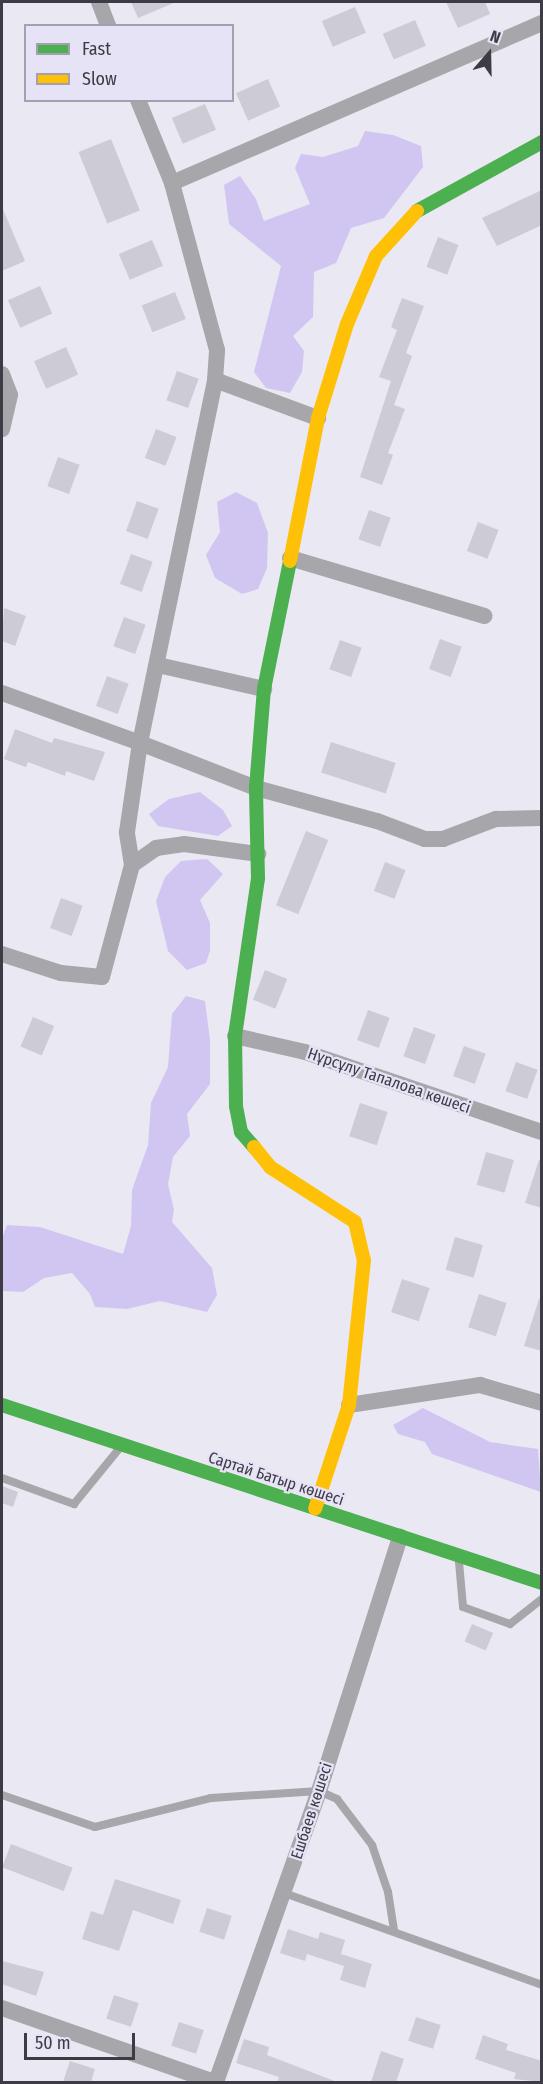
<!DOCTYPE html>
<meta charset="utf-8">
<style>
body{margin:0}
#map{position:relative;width:543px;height:2084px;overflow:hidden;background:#eae8f2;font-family:"Fira Sans Condensed",sans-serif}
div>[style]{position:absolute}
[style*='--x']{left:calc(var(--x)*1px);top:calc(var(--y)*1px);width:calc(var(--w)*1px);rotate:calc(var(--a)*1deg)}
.forest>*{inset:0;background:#d1c6f2}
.building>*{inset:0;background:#cdcbd4;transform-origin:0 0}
.lane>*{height:8px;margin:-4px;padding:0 4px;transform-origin:4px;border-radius:4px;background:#a7a6aa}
.street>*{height:16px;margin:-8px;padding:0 8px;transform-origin:8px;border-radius:8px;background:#a7a6aa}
.fast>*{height:14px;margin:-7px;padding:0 7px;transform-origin:7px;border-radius:7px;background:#4caf50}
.slow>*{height:14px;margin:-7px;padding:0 7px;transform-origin:7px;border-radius:7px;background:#ffc107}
span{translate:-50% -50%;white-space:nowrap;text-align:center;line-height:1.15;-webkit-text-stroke:4.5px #e7e3f7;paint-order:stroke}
.street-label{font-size:16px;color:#3d3b44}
.frame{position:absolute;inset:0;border:3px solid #3d3b44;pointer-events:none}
.legend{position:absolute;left:24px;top:24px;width:210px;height:78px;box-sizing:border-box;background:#e7e3f7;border:2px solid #a3a0af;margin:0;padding:8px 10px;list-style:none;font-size:18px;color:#3d3b44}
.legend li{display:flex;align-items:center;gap:12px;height:30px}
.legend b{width:30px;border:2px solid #a3a0af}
.north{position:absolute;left:459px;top:24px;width:60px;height:60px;-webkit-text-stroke:4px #e7e3f7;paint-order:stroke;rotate:20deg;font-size:16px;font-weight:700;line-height:24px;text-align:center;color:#3d3b44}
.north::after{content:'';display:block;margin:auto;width:21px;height:27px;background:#3d3b44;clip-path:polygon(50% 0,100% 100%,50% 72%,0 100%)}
.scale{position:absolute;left:24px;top:2033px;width:111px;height:27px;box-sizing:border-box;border:3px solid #3d3b44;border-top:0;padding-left:8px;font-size:18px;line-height:21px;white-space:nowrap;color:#3d3b44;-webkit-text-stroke:4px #e7e3f7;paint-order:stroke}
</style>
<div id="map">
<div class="forest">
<div style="clip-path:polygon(365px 131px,393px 135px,421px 146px,423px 167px,384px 218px,351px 228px,336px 263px,314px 272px,313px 317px,293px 336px,304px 351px,302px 372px,290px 393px,266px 388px,254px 372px,281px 266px,229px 224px,224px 185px,240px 176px,256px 199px,264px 221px,310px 204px,295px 168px,301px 154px,323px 157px,358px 146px)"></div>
<div style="clip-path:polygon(236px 492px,257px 503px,268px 533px,267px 568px,258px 589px,242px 594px,215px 578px,206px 555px,220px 532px,217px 502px)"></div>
<div style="clip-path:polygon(200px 792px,223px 810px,232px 826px,218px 836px,158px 826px,149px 814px,169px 799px)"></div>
<div style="clip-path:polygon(207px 859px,223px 874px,200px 900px,210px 923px,210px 951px,206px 963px,187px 970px,168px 951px,156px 901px,165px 877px,181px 861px)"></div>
<div style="clip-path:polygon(186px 996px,205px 1001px,210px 1040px,210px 1084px,187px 1114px,190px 1136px,173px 1157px,168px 1184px,174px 1210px,172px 1222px,212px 1268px,217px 1295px,207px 1312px,160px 1301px,127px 1309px,95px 1307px,90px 1294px,72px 1273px,44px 1278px,23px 1292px,2px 1291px,2px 1238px,7px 1225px,40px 1227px,123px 1254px,131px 1226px,132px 1190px,148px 1145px,151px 1103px,168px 1067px,172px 1014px)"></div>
<div style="clip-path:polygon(423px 1408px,490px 1442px,538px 1449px,541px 1492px,432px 1454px,425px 1442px,398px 1434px,393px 1425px)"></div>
</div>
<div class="building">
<div style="clip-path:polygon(131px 2px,176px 2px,138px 18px)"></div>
<div style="clip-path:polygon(446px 2px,485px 2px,490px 14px,458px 28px)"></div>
<div style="left:355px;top:7px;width:28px;height:36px;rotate:67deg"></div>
<div style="left:415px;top:20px;width:28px;height:35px;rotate:67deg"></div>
<div style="left:268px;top:79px;width:30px;height:35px;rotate:66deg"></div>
<div style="left:205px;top:104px;width:28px;height:36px;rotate:67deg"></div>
<div style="left:111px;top:139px;width:77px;height:35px;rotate:68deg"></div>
<div style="clip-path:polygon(542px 190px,542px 225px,497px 246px,482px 218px)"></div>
<div style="clip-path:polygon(2px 207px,25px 261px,2px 271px)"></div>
<div style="left:438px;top:237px;width:22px;height:32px;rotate:21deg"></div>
<div style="left:152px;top:240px;width:28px;height:36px;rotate:67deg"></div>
<div style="left:40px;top:286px;width:30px;height:35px;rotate:66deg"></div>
<div style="left:175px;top:292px;width:29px;height:36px;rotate:68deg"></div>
<div style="clip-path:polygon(402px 298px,424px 306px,406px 353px,412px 356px,394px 405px,405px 409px,388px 453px,393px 455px,382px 485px,360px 477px,391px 381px,379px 377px,397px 330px,391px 327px)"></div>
<div style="left:66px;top:347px;width:30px;height:35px;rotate:66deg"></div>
<div style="left:177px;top:371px;width:23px;height:31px;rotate:20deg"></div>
<div style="left:156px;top:429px;width:22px;height:31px;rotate:21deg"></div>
<div style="left:58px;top:457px;width:23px;height:31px;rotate:20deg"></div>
<div style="left:137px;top:501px;width:23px;height:32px;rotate:20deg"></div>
<div style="left:369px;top:510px;width:23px;height:31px;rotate:20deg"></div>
<div style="left:478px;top:522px;width:22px;height:31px;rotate:21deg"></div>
<div style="left:131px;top:554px;width:23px;height:32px;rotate:20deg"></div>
<div style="clip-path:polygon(4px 608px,26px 616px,15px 646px,2px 641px)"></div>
<div style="left:124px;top:617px;width:23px;height:31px;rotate:20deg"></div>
<div style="left:440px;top:639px;width:23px;height:32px;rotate:20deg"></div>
<div style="left:340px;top:640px;width:23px;height:31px;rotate:20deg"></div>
<div style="left:107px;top:676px;width:23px;height:32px;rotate:20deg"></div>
<div style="clip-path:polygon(15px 729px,52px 743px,54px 738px,105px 752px,94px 781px,66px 771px,65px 776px,28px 762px,26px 767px,4px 759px)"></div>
<div style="left:331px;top:742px;width:68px;height:32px;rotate:18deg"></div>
<div style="left:306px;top:831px;width:24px;height:80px;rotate:22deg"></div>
<div style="left:385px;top:862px;width:22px;height:31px;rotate:21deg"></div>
<div style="left:61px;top:898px;width:23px;height:32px;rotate:20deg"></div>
<div style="left:265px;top:970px;width:24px;height:32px;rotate:22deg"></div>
<div style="left:368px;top:1010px;width:23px;height:32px;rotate:20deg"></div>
<div style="left:33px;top:1017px;width:23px;height:32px;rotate:23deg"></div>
<div style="left:414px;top:1027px;width:23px;height:31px;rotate:20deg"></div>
<div style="left:464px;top:1046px;width:23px;height:32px;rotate:20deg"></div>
<div style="left:516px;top:1062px;width:23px;height:31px;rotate:20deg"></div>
<div style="left:360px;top:1103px;width:29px;height:35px;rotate:18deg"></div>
<div style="left:486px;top:1152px;width:29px;height:34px;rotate:16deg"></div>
<div style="clip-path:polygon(539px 1160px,542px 1160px,542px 1208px,525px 1203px)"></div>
<div style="left:455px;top:1237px;width:29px;height:34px;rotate:16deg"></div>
<div style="left:402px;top:1279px;width:29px;height:35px;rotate:18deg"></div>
<div style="left:479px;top:1294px;width:29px;height:35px;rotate:18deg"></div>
<div style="clip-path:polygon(539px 1299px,542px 1299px,542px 1351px,524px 1346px)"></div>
<div style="clip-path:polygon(2px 1486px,18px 1492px,13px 1507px,2px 1503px)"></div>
<div style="left:472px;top:1624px;width:23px;height:19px;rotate:23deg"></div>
<div style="left:11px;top:1844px;width:66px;height:25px;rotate:21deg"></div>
<div style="clip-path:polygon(115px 1879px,181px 1900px,173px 1924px,133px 1910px,119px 1951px,82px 1939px,91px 1911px,103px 1915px)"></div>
<div style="left:207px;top:1908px;width:26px;height:25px;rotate:18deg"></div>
<div style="clip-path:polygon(288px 1929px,318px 1939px,320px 1932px,345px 1940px,341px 1954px,372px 1964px,365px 1988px,340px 1980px,344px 1966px,307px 1954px,305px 1961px,280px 1953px)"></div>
<div style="clip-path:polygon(2px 1961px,44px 1972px,36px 1996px,2px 1984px)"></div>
<div style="left:114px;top:1995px;width:26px;height:25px;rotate:18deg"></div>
<div style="left:416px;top:2017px;width:26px;height:25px;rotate:18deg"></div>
<div style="left:179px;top:2022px;width:26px;height:25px;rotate:18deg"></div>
<div style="clip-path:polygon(483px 2035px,508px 2044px,506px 2050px,542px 2061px,542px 2082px,514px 2079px,516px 2073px,475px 2059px)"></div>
<div style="clip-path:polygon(244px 2039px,269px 2047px,267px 2055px,337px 2082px,277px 2082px,279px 2077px,236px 2063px)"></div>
<div style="clip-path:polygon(381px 2051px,404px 2059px,396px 2082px,371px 2082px)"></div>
<div style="clip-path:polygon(70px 2061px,95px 2069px,91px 2082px,63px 2082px)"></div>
</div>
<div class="lane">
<div style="--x:2;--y:1478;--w:77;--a:19.9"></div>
<div style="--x:74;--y:1504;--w:70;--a:-50.8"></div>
<div style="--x:459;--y:1562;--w:45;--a:84.9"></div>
<div style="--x:463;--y:1607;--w:50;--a:19.9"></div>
<div style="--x:510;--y:1624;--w:41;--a:-38"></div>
<div style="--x:2;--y:1795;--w:98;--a:19"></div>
<div style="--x:95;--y:1827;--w:120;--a:-14"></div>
<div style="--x:211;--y:1798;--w:108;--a:-3.7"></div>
<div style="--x:319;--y:1791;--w:20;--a:24"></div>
<div style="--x:337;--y:1799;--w:58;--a:52.7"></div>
<div style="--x:372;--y:1845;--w:50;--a:71.2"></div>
<div style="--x:388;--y:1892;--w:38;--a:81"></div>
<div style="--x:284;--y:1893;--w:274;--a:19.6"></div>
</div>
<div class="street">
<div style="--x:99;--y:2;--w:26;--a:69"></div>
<div style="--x:138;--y:100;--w:90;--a:67.7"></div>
<div style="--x:172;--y:183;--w:403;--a:-23.4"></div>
<div style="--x:2;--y:374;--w:22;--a:69"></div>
<div style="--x:10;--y:395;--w:35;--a:103"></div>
<div style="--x:215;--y:380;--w:110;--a:20.3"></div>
<div style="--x:290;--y:558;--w:203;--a:16.6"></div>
<div style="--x:158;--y:665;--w:109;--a:12.8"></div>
<div style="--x:2;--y:693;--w:147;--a:19.9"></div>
<div style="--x:140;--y:743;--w:371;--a:-78.3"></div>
<div style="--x:215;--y:380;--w:30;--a:-86"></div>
<div style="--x:217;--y:350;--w:173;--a:-105.1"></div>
<div style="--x:132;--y:865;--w:33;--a:-99"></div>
<div style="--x:127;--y:832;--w:90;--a:-81.7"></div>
<div style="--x:140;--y:743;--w:124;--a:21.2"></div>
<div style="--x:256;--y:788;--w:125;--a:15.3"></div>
<div style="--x:377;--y:821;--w:51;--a:20.6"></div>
<div style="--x:425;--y:839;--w:18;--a:0"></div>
<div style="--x:443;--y:839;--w:57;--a:-20.7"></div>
<div style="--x:496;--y:819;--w:46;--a:-1.2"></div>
<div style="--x:2;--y:954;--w:62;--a:17.9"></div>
<div style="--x:61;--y:973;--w:41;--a:5.6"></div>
<div style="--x:102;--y:977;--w:116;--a:-75"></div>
<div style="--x:132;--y:865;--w:29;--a:-35"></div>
<div style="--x:156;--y:848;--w:28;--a:-8"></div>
<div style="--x:184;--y:844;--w:75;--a:7.7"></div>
<div style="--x:235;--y:1036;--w:72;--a:12.9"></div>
<div style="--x:305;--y:1052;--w:250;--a:18.7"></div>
<div style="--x:349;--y:1405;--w:133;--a:-8.7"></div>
<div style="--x:480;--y:1385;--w:65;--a:16.2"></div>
<div style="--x:2;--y:2008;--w:225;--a:19.2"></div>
<div style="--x:216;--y:2082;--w:309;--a:-70.5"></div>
<div style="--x:319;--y:1791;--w:267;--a:-72.3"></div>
</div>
<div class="fast">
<div style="--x:417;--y:211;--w:143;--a:-28.9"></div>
<div style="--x:254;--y:1147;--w:20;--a:-131"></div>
<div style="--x:241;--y:1132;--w:26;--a:-101"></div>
<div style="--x:236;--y:1106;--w:70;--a:-90.8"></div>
<div style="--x:235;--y:1036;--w:160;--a:-81.7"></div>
<div style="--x:258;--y:878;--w:90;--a:-91.3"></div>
<div style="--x:256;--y:788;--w:99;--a:-85.4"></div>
<div style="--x:264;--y:689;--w:131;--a:-78.5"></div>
<div style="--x:2;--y:1405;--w:569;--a:18.24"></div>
</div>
<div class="slow">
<div style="--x:290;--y:561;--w:146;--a:-78.9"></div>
<div style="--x:318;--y:418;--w:98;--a:-72.9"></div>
<div style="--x:347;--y:324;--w:74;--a:-66.9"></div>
<div style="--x:376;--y:256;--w:61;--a:-47.7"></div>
<div style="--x:254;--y:1147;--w:26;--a:51"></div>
<div style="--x:270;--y:1167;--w:101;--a:32.9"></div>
<div style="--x:355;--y:1222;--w:39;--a:77"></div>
<div style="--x:364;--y:1260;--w:146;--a:95.9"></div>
<div style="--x:349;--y:1405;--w:109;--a:108.1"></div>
</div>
<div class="street-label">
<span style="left:389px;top:1081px;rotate:19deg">Нұрсұлу Тапалова көшесі</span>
<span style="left:276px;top:1479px;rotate:18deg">Сартай Батыр көшесі</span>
<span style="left:312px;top:1811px;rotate:-72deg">Ешбаев көшесі</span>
</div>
<div class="frame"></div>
<ul class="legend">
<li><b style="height:8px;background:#4caf50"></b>Fast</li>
<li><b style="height:8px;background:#ffc107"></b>Slow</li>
</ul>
<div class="north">N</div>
<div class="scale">50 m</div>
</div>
